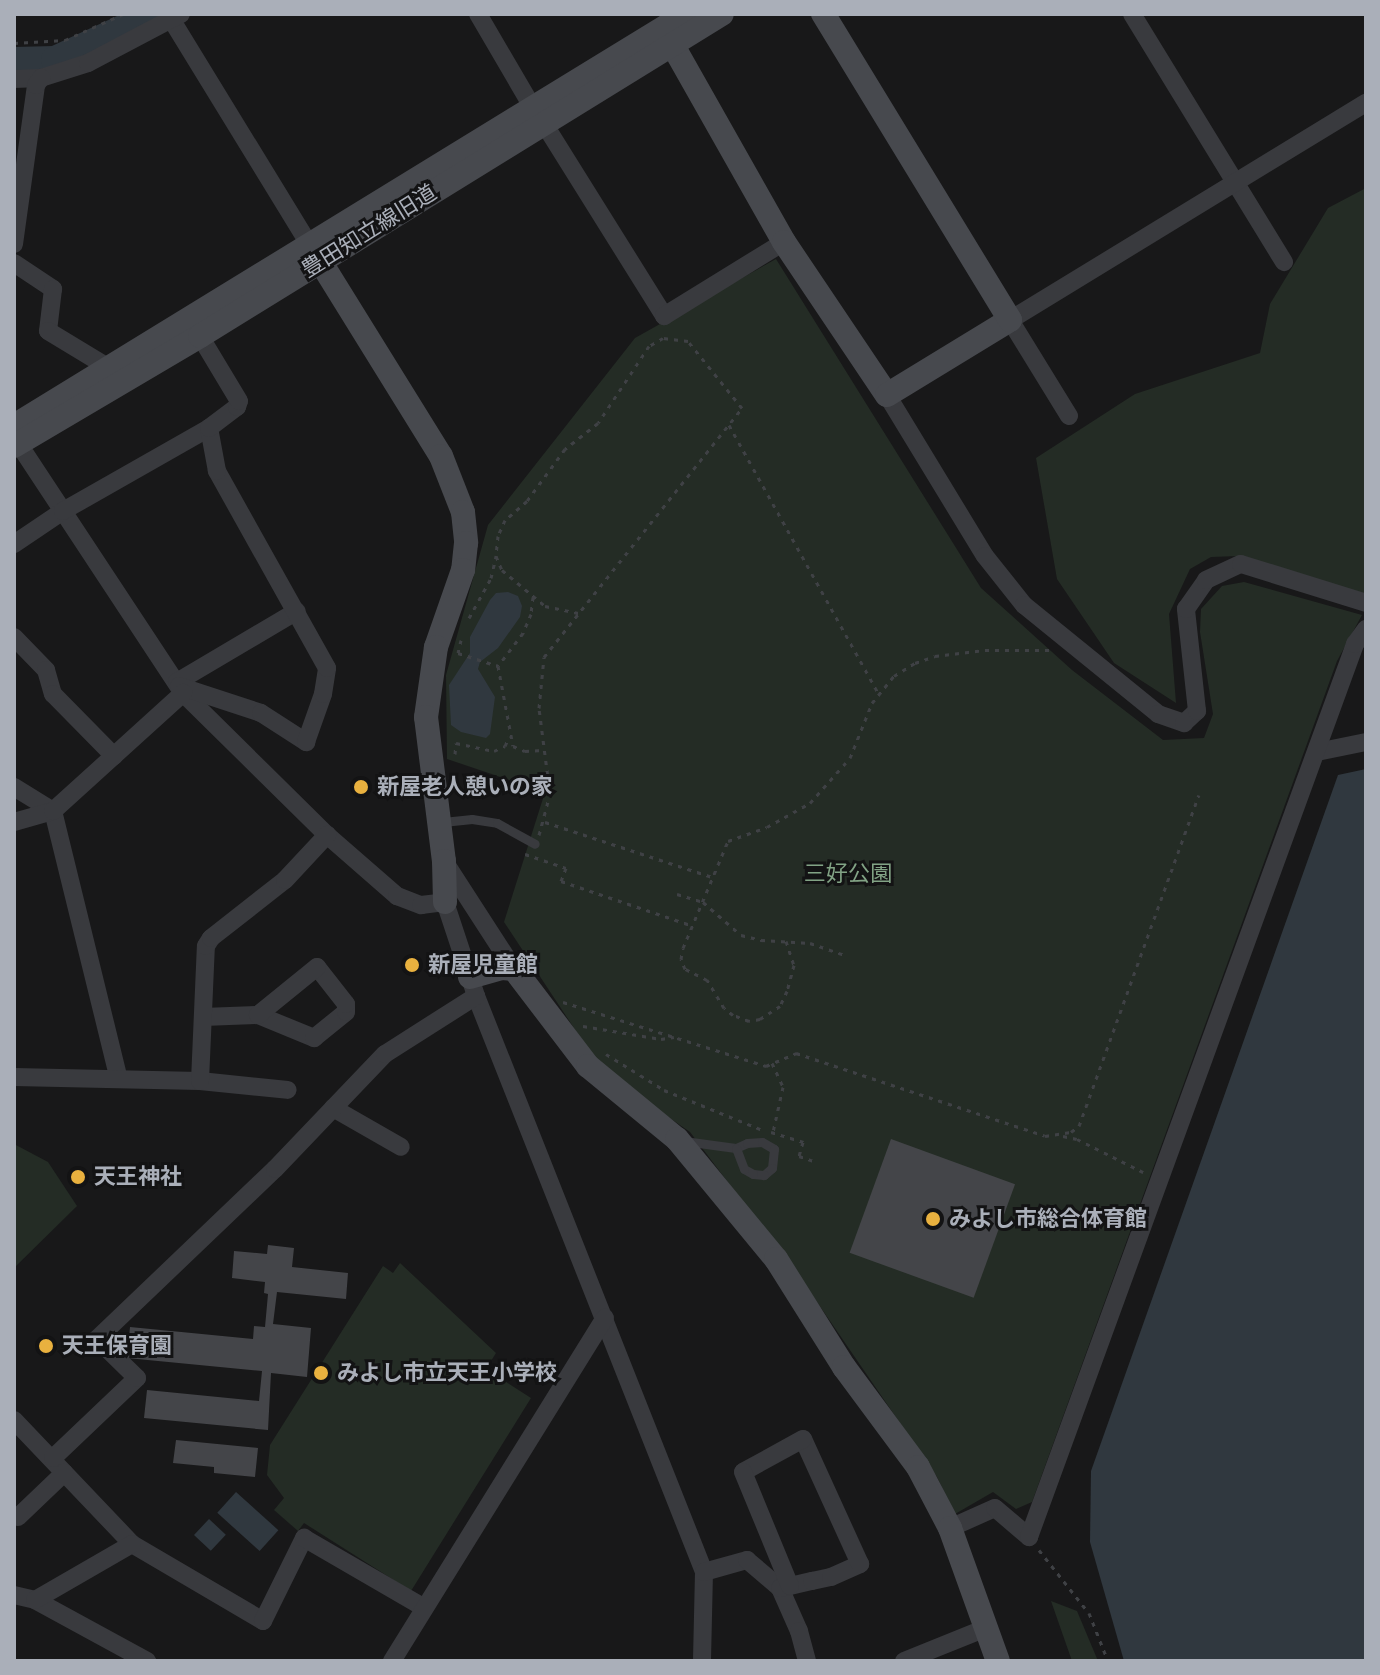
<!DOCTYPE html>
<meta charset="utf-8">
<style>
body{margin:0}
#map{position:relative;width:1380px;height:1675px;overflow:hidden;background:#181819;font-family:"Work Sans","Noto Sans JP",sans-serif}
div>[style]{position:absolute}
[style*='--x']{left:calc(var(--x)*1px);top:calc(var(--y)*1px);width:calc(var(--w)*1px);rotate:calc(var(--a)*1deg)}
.green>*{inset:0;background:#242c25}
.water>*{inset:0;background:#30383f;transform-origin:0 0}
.river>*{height:28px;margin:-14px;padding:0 14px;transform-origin:14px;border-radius:14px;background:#30383f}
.building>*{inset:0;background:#444549;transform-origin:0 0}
.path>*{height:3px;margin-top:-1.5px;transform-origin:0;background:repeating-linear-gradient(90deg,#3f4145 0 4px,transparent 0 10px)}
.lane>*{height:9px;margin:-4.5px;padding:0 4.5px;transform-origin:4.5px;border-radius:4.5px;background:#393a3e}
.street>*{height:18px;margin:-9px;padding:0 9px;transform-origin:9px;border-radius:9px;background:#393a3e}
.secondary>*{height:24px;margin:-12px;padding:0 12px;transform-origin:12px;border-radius:12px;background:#47494e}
.dots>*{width:22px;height:22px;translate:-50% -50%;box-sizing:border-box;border:4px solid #131314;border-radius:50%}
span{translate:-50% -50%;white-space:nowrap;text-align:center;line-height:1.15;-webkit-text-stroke:6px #131314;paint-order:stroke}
.street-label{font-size:22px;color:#aaafb9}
.poi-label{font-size:22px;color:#aaafb9;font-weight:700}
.left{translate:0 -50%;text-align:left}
.park-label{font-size:22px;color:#82a385}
.frame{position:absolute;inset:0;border:16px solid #aaafb9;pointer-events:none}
</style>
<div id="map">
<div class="green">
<div style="clip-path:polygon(1366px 188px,1366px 596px,1239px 556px,1211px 557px,1190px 569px,1169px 614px,1176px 703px,1114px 663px,1057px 579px,1036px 458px,1135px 394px,1260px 353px,1270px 304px,1328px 208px)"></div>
<div style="clip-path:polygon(776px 259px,981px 588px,1072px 670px,1163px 740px,1204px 738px,1213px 714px,1200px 632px,1201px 609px,1222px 586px,1244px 582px,1362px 615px,1337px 661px,1032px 1502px,1016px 1509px,993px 1492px,955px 1514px,937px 1477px,804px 1283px,690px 1132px,603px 1072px,504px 922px,545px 792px,447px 759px,446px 675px,488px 525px,635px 338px)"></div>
<div style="clip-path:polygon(14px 1144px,48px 1162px,77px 1206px,14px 1268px)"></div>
<div style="clip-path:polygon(400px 1263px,496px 1353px,486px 1369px,531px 1398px,411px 1591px,304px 1523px,298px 1531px,274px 1510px,284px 1498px,267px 1475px,270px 1445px,383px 1266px,393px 1273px)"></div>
<div style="clip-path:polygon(1051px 1601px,1077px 1611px,1098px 1661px,1072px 1661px)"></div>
</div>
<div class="water">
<div style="clip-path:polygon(508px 592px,518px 596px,522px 606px,520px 617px,498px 648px,480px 662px,478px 669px,495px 697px,490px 734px,486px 738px,461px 732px,451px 725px,449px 685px,470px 653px,470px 637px,490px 600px,496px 593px)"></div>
<div style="clip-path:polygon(1366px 769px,1366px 1661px,1124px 1661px,1090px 1542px,1091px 1471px,1338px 775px)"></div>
<div style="left:236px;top:1492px;width:57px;height:28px;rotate:42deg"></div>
<div style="left:209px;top:1519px;width:23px;height:22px;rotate:43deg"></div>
</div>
<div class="river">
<div style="--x:14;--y:61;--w:41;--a:-1.4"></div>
<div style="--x:55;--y:60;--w:110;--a:-24.7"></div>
</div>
<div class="building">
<div style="left:891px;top:1139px;width:132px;height:121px;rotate:20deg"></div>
<div style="clip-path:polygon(268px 1245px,294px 1248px,292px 1267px,348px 1273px,346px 1299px,277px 1292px,273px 1324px,311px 1328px,307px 1377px,271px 1373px,268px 1430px,144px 1418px,147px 1390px,259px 1401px,262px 1371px,127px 1358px,130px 1327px,253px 1339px,254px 1326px,265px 1327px,268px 1294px,264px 1293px,265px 1282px,232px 1278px,234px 1251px,267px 1254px)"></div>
<div style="clip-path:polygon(176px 1440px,258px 1448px,255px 1477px,214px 1473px,214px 1467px,173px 1463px)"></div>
</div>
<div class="path">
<div style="--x:14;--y:43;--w:51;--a:-3.4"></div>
<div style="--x:65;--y:40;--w:64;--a:-24.1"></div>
<div style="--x:729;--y:425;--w:308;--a:60.9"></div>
<div style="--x:533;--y:597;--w:17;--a:97"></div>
<div style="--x:531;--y:614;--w:21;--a:113"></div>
<div style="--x:523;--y:633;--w:41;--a:127.1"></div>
<div style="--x:498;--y:666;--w:81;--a:79.4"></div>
<div style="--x:513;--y:746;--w:13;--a:23"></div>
<div style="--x:525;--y:751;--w:18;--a:-3"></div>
<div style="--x:469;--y:618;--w:46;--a:-61.2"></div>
<div style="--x:491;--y:578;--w:23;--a:-77"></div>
<div style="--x:461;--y:640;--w:13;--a:103"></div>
<div style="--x:458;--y:653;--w:42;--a:18"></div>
<div style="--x:455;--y:754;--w:11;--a:-85"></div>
<div style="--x:456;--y:743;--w:39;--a:12"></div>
<div style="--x:494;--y:751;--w:12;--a:-24"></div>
<div style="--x:505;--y:746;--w:10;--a:-66"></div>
<div style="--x:545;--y:822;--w:176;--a:18.2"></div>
<div style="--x:539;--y:835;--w:42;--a:-75"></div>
<div style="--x:550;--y:794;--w:87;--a:-97.3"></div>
<div style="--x:539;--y:708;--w:51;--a:-84.4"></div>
<div style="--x:544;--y:657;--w:318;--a:-51.5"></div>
<div style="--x:742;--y:408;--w:86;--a:-128.9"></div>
<div style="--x:688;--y:341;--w:25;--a:-173"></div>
<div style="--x:663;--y:338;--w:16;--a:150"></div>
<div style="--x:649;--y:346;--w:92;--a:123.5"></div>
<div style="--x:598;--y:423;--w:42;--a:141.8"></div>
<div style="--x:565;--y:449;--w:64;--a:126.2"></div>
<div style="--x:527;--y:501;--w:29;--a:139"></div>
<div style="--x:505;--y:520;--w:17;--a:114"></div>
<div style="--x:498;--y:536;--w:20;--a:96"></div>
<div style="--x:496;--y:556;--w:15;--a:67"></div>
<div style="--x:502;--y:570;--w:56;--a:39.9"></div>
<div style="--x:545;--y:606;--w:34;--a:12"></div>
<div style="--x:525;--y:854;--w:43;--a:18.9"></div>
<div style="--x:566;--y:868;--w:14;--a:111"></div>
<div style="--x:561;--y:881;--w:139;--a:18.8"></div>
<div style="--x:677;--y:894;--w:27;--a:17"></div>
<div style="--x:703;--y:902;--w:50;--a:41"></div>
<div style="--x:741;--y:935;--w:21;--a:14"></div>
<div style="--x:761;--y:940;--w:49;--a:3.5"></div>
<div style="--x:810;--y:943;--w:37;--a:19"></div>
<div style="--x:786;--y:941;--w:25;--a:72"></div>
<div style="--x:794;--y:965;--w:27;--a:105"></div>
<div style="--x:787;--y:991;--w:17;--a:115"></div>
<div style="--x:780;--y:1006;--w:24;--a:147"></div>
<div style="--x:760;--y:1019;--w:11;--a:170"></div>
<div style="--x:749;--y:1021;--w:17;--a:-159"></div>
<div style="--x:733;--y:1015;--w:11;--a:-142"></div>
<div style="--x:724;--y:1008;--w:33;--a:-121"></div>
<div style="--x:707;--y:980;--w:25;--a:-153"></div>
<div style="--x:685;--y:969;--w:11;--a:-112"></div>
<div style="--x:681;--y:959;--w:11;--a:-80"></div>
<div style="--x:683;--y:948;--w:116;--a:-67.2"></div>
<div style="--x:728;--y:841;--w:41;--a:-19.7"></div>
<div style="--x:767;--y:827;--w:49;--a:-29.2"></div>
<div style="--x:810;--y:803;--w:60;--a:-48.4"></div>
<div style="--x:850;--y:758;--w:59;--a:-68.2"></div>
<div style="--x:872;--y:703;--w:35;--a:-51"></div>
<div style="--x:894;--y:676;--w:25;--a:-32"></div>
<div style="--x:915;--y:663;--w:21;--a:-19"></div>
<div style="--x:935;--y:656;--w:50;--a:-6.8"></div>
<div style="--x:985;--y:650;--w:70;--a:0"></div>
<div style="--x:563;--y:1002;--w:213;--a:17.5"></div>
<div style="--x:766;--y:1066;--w:33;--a:-23"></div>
<div style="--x:796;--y:1053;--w:262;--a:18.4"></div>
<div style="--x:1045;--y:1136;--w:26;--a:-9"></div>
<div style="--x:1071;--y:1132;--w:10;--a:-37"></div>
<div style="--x:1079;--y:1126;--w:352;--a:-70.1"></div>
<div style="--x:583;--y:1026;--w:79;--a:9.5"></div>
<div style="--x:661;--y:1039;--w:13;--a:-9"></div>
<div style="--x:606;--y:1054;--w:68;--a:31.8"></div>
<div style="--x:664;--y:1090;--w:104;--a:22.1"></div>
<div style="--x:772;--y:1063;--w:26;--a:65"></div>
<div style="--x:783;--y:1087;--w:46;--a:102.5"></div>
<div style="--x:771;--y:1132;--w:34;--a:17"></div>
<div style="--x:803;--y:1142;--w:15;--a:106"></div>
<div style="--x:799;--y:1156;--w:18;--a:19"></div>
<div style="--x:1063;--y:1136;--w:14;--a:12"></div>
<div style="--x:1077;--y:1139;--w:74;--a:26.6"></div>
<div style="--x:1039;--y:1550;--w:80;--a:51.6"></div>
<div style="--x:1089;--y:1613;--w:52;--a:68.4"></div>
</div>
<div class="lane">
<div style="--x:443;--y:822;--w:29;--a:-6"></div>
<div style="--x:472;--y:819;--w:25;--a:9"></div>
<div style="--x:497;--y:823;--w:43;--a:28.9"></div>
<div style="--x:684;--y:1141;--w:52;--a:7.7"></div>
<div style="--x:736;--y:1148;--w:12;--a:-24"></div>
<div style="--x:747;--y:1143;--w:15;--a:-4"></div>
<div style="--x:762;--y:1142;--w:14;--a:30"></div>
<div style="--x:774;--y:1149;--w:19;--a:96"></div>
<div style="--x:772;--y:1168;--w:11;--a:139"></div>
<div style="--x:764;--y:1175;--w:11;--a:-175"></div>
<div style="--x:753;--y:1174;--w:10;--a:-151"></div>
<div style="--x:744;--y:1169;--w:22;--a:-111"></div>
</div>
<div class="street">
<div style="--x:168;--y:14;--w:281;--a:58.5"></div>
<div style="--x:478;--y:14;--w:109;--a:59.7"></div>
<div style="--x:1132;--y:14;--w:291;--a:58.5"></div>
<div style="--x:14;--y:79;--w:27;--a:-2"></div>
<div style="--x:41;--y:78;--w:49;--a:-17.7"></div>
<div style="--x:88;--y:63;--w:105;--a:-27.8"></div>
<div style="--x:543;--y:122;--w:229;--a:58"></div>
<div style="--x:664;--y:316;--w:141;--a:-31.7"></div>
<div style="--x:14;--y:244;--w:161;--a:-82.1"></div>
<div style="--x:36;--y:85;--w:9;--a:-54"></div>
<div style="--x:14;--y:263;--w:47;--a:33.7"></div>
<div style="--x:53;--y:289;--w:42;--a:96.8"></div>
<div style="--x:48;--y:331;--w:71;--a:31.2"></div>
<div style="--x:887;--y:395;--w:188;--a:58.7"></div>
<div style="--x:985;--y:556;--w:63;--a:51.5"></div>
<div style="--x:1024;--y:605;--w:173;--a:39.1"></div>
<div style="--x:1158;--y:714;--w:28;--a:19"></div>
<div style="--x:1184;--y:723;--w:18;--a:-43"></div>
<div style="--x:1197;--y:711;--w:103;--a:-96.2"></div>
<div style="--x:1186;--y:609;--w:35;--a:-55"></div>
<div style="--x:1206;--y:580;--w:38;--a:-25"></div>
<div style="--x:1241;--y:564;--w:131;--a:17.3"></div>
<div style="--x:1069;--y:416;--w:113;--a:-121.6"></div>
<div style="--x:1010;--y:320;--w:417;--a:-31.4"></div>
<div style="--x:18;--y:443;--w:300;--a:56.6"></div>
<div style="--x:183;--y:693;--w:202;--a:44.6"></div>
<div style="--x:327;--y:835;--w:93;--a:41.1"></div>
<div style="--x:397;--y:896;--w:26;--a:21"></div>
<div style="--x:421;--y:905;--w:24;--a:-7"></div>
<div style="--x:445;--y:902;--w:99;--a:71.7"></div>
<div style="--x:476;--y:996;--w:619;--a:68.4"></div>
<div style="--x:704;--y:1572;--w:89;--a:91.3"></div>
<div style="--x:14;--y:544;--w:59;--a:-34"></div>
<div style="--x:63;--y:511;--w:168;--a:-29.6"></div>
<div style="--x:14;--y:637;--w:46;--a:45.9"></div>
<div style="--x:46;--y:670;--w:25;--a:74"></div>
<div style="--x:53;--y:694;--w:87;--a:45.5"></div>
<div style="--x:177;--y:682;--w:139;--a:-30.6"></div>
<div style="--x:179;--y:686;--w:86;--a:18.2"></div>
<div style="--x:261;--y:713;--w:54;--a:32.8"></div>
<div style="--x:306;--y:742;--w:51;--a:-70.5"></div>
<div style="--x:323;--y:694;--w:26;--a:-81"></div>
<div style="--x:327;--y:668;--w:226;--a:-119.2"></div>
<div style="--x:217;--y:471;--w:44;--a:-100.5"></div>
<div style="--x:209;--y:428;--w:35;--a:-37"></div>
<div style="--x:237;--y:407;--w:6;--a:-72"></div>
<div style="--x:239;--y:401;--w:76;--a:-121"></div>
<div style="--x:1317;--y:752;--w:50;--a:-11.5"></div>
<div style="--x:14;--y:787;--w:46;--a:31.6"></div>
<div style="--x:53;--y:811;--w:276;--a:76.2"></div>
<div style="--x:14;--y:822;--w:41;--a:-15.8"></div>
<div style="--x:53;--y:811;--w:176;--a:-42.2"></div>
<div style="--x:444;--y:861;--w:129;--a:57.1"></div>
<div style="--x:203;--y:1017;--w:55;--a:-2.1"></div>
<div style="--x:258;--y:1015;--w:61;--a:22.3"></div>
<div style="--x:314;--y:1038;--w:41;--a:-39.1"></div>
<div style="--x:346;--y:1012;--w:8;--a:-90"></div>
<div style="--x:346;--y:1004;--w:47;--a:-128.1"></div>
<div style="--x:317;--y:967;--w:76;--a:140.9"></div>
<div style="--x:14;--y:1077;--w:186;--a:1.2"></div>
<div style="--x:200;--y:1081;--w:88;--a:5.8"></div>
<div style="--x:200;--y:1081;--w:135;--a:-87.5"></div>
<div style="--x:206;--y:946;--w:9;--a:-58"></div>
<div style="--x:211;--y:938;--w:94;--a:-38.1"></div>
<div style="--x:285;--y:880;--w:62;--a:-47"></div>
<div style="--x:333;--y:1108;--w:78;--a:29.8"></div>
<div style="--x:14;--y:1420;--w:171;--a:46.4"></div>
<div style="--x:132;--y:1544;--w:152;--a:30.4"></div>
<div style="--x:263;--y:1621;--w:93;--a:-63.7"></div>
<div style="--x:304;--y:1538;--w:138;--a:30.1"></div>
<div style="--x:53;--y:1458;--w:116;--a:-43.6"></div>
<div style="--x:137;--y:1378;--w:56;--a:-135.7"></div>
<div style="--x:97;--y:1339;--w:246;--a:-43.7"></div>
<div style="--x:275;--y:1169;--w:159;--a:-46.3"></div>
<div style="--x:385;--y:1054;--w:108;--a:-32.5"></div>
<div style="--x:18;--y:1517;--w:64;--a:-43.7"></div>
<div style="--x:950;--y:1528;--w:49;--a:-24"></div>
<div style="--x:995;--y:1508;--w:45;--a:40.5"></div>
<div style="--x:1029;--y:1537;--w:951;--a:-69.94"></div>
<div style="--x:1355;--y:644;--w:19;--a:-54"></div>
<div style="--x:704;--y:1572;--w:45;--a:-15.6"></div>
<div style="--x:747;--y:1560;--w:43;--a:40.3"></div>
<div style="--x:780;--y:1588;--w:47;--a:66.2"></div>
<div style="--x:799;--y:1631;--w:31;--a:75"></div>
<div style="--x:780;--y:1588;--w:10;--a:-11"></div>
<div style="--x:790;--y:1586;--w:23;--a:-13"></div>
<div style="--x:812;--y:1581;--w:19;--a:-12"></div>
<div style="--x:831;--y:1577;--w:32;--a:-24"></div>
<div style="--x:860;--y:1564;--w:137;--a:-114.5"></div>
<div style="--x:803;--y:1439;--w:68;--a:151.2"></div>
<div style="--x:743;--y:1472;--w:123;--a:67.6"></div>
<div style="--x:14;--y:1595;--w:22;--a:13"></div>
<div style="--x:35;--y:1600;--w:128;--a:28.6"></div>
<div style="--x:35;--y:1600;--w:112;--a:-30"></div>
<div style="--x:392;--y:1661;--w:404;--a:-58.2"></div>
<div style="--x:904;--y:1661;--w:88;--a:-21.9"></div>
</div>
<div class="secondary">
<div style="--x:672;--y:44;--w:227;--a:60.5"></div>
<div style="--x:784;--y:242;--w:184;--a:56.1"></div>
<div style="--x:887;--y:395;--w:144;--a:-31.4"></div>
<div style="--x:1010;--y:320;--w:359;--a:-121.4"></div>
<div style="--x:320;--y:261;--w:229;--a:58.2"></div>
<div style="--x:441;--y:456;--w:60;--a:68.6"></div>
<div style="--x:463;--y:512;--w:31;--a:84"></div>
<div style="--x:466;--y:543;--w:27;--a:96"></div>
<div style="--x:463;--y:570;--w:82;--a:109.3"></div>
<div style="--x:436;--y:647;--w:71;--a:98.1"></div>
<div style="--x:426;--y:717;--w:145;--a:82.9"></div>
<div style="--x:444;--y:861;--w:41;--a:88.6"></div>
<div style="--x:14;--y:426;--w:788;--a:-31.51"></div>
<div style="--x:14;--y:446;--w:216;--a:-30.6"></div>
<div style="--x:200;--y:336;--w:613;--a:-31.67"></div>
<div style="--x:470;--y:977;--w:33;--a:-16"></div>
<div style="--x:502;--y:968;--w:12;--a:5"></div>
<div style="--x:514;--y:969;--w:122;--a:52.7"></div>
<div style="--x:588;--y:1066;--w:115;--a:39.4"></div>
<div style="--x:677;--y:1139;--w:156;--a:50.5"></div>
<div style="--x:776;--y:1259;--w:128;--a:57.8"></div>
<div style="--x:844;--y:1367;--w:124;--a:53.5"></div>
<div style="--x:918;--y:1467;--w:69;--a:62.3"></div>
<div style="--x:950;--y:1528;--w:141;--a:70.2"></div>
</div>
<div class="dots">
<div style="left:361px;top:787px;background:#e9b13f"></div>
<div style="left:412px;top:965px;background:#e9b13f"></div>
<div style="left:78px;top:1177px;background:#e9b13f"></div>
<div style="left:933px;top:1219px;background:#e9b13f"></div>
<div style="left:46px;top:1346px;background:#e9b13f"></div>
<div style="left:321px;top:1373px;background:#e9b13f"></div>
</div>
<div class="street-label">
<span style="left:369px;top:231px;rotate:-32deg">豊田知立線旧道</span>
</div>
<div class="poi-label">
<span class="left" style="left:377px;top:787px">新屋老人憩いの家</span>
<span class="left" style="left:428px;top:965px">新屋児童館</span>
<span class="left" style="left:94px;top:1177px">天王神社</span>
<span class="left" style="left:949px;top:1219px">みよし市総合体育館</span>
<span class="left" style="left:62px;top:1346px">天王保育園</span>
<span class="left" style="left:337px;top:1373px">みよし市立天王小学校</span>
</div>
<div class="park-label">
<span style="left:848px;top:874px">三好公園</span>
</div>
<div class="frame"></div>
</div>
